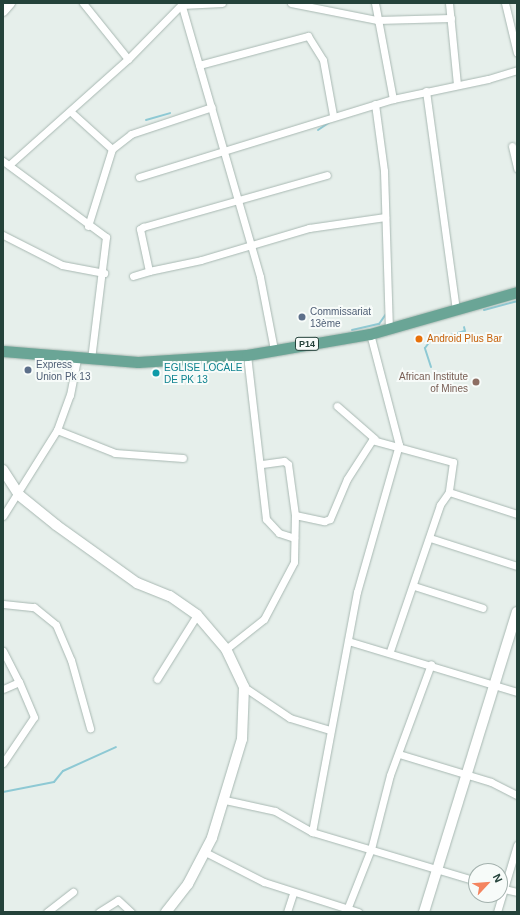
<!DOCTYPE html>
<meta charset="utf-8">
<style>
body{margin:0}
#map{position:relative;width:520px;height:915px;overflow:hidden;background:#e6efeb;font-family:Arial,sans-serif}
div>[style]{position:absolute}
[style*='--x']{left:calc(var(--x)*1px);top:calc(var(--y)*1px);width:calc(var(--w)*1px);rotate:calc(var(--a)*1deg)}
.stream>*{height:2px;margin:-1px;padding:0 1px;transform-origin:1px;border-radius:1px;background:#8ec9d4}
.roads{filter:drop-shadow(0 0 1px #a8b8b2) drop-shadow(0 0 1px #a8b8b2)}
.street>*{height:7px;margin:-3.5px;padding:0 3.5px;transform-origin:3.5px;border-radius:3.5px;background:#fff}
.secondary>*{height:10px;margin:-5px;padding:0 5px;transform-origin:5px;border-radius:5px;background:#fff}
.primary>*{height:11px;margin:-5.5px;padding:0 5.5px;transform-origin:5.5px;border-radius:5.5px;background:#6aa596}
.dots>*{width:11px;height:11px;translate:-50% -50%;box-sizing:border-box;border:2px solid #f7fbf9;border-radius:50%}
span{translate:-50% -50%;white-space:nowrap;text-align:center;line-height:1.15;-webkit-text-stroke:4px #f7fbf9;paint-order:stroke}
.shield-label span{padding:1px 3px;background:#f7fbf9;border:1px solid;border-radius:3px;-webkit-text-stroke-width:0}
.shield-label{font-size:9px;color:#24423a;font-weight:700}
.service-label{font-size:10px;color:#4e5e75}
.left{translate:0 -50%;text-align:left}
.food-label{font-size:10px;color:#c56008}
.culture-label{font-size:10px;color:#0d838f}
.education-label{font-size:10px;color:#785e54}
.right{translate:-100% -50%;text-align:right}
.frame{position:absolute;inset:0;border:4px solid #24423a;pointer-events:none}
.north{position:absolute;left:468px;top:863px;width:40px;height:40px;box-sizing:border-box;background:#f7fbf9;border:1px solid #a3b1ad;border-radius:50%;rotate:64deg;font-size:11px;font-weight:700;line-height:16px;text-align:center;color:#24423a}
.north::after{content:'';display:block;margin:auto;width:14px;height:18px;background:#f4845f;clip-path:polygon(50% 0,100% 100%,50% 72%,0 100%)}
</style>
<div id="map">
<div class="stream">
<div style="--x:146;--y:120;--w:25;--a:-16"></div>
<div style="--x:318;--y:130;--w:14;--a:-34"></div>
<div style="--x:484;--y:310;--w:34;--a:-15"></div>
<div style="--x:352;--y:330;--w:28;--a:-13"></div>
<div style="--x:379;--y:324;--w:12;--a:-55"></div>
<div style="--x:431;--y:367;--w:20;--a:-108"></div>
<div style="--x:425;--y:348;--w:9;--a:-54"></div>
<div style="--x:430;--y:341;--w:36;--a:-16"></div>
<div style="--x:465;--y:331;--w:4;--a:-104"></div>
<div style="--x:3;--y:792;--w:52;--a:-11.1"></div>
<div style="--x:54;--y:782;--w:14;--a:-51"></div>
<div style="--x:63;--y:771;--w:58;--a:-24.4"></div>
</div>
<div class="roads">
<div class="street">
<div style="--x:181;--y:3;--w:285;--a:73.9"></div>
<div style="--x:260;--y:277;--w:74;--a:79.1"></div>
<div style="--x:291;--y:3;--w:88;--a:11.2"></div>
<div style="--x:377;--y:20;--w:74;--a:-1.5"></div>
<div style="--x:375;--y:3;--w:98;--a:79.4"></div>
<div style="--x:393;--y:99;--w:97;--a:-11.9"></div>
<div style="--x:488;--y:79;--w:30;--a:-17"></div>
<div style="--x:449;--y:3;--w:82;--a:84.4"></div>
<div style="--x:505;--y:3;--w:51;--a:76.5"></div>
<div style="--x:128;--y:59;--w:76;--a:-45.5"></div>
<div style="--x:181;--y:5;--w:41;--a:-2.8"></div>
<div style="--x:199;--y:65;--w:113;--a:-14.9"></div>
<div style="--x:308;--y:36;--w:28;--a:58"></div>
<div style="--x:323;--y:60;--w:56;--a:79.7"></div>
<div style="--x:426;--y:91;--w:220;--a:82.2"></div>
<div style="--x:375;--y:104;--w:68;--a:82.3"></div>
<div style="--x:384;--y:171;--w:157;--a:88.2"></div>
<div style="--x:71;--y:112;--w:55;--a:42.1"></div>
<div style="--x:112;--y:149;--w:24;--a:-38"></div>
<div style="--x:131;--y:134;--w:85;--a:-18.4"></div>
<div style="--x:512;--y:146;--w:23;--a:77"></div>
<div style="--x:3;--y:161;--w:128;--a:36.4"></div>
<div style="--x:106;--y:237;--w:124;--a:97"></div>
<div style="--x:9;--y:165;--w:159;--a:-41.7"></div>
<div style="--x:128;--y:59;--w:72;--a:-128.8"></div>
<div style="--x:139;--y:177;--w:266;--a:-17.1"></div>
<div style="--x:88;--y:226;--w:81;--a:-72.7"></div>
<div style="--x:3;--y:235;--w:66;--a:27"></div>
<div style="--x:62;--y:265;--w:43;--a:10.8"></div>
<div style="--x:149;--y:271;--w:53;--a:-11.9"></div>
<div style="--x:201;--y:260;--w:113;--a:-16.5"></div>
<div style="--x:309;--y:228;--w:77;--a:-8.2"></div>
<div style="--x:133;--y:276;--w:17;--a:-17"></div>
<div style="--x:149;--y:271;--w:43;--a:-102.1"></div>
<div style="--x:140;--y:229;--w:4;--a:-34"></div>
<div style="--x:143;--y:227;--w:191;--a:-15.8"></div>
<div style="--x:247;--y:355;--w:165;--a:83.4"></div>
<div style="--x:266;--y:519;--w:19;--a:47"></div>
<div style="--x:279;--y:533;--w:16;--a:18"></div>
<div style="--x:337;--y:406;--w:50;--a:41"></div>
<div style="--x:57;--y:430;--w:62;--a:21.6"></div>
<div style="--x:115;--y:453;--w:68;--a:4.2"></div>
<div style="--x:449;--y:492;--w:71;--a:17.9"></div>
<div style="--x:295;--y:515;--w:30;--a:12"></div>
<div style="--x:324;--y:521;--w:6;--a:-18"></div>
<div style="--x:330;--y:519;--w:43;--a:-67"></div>
<div style="--x:347;--y:479;--w:46;--a:-57.3"></div>
<div style="--x:372;--y:440;--w:84;--a:15.2"></div>
<div style="--x:453;--y:462;--w:30;--a:98"></div>
<div style="--x:449;--y:492;--w:16;--a:125"></div>
<div style="--x:440;--y:505;--w:154;--a:108.9"></div>
<div style="--x:3;--y:516;--w:102;--a:-57.9"></div>
<div style="--x:57;--y:430;--w:37;--a:-70"></div>
<div style="--x:70;--y:395;--w:37;--a:-79"></div>
<div style="--x:430;--y:538;--w:91;--a:17.8"></div>
<div style="--x:414;--y:586;--w:72;--a:17.7"></div>
<div style="--x:3;--y:604;--w:31;--a:6"></div>
<div style="--x:34;--y:607;--w:28;--a:39"></div>
<div style="--x:56;--y:625;--w:38;--a:67"></div>
<div style="--x:71;--y:660;--w:71;--a:74.4"></div>
<div style="--x:348;--y:641;--w:177;--a:16.8"></div>
<div style="--x:226;--y:649;--w:48;--a:-38.3"></div>
<div style="--x:264;--y:619;--w:64;--a:-62.2"></div>
<div style="--x:294;--y:562;--w:47;--a:-88.8"></div>
<div style="--x:295;--y:515;--w:51;--a:-97.8"></div>
<div style="--x:288;--y:464;--w:5;--a:-143"></div>
<div style="--x:284;--y:461;--w:22;--a:172"></div>
<div style="--x:3;--y:651;--w:35;--a:63"></div>
<div style="--x:19;--y:682;--w:17;--a:156"></div>
<div style="--x:157;--y:679;--w:75;--a:-58"></div>
<div style="--x:244;--y:687;--w:55;--a:34"></div>
<div style="--x:290;--y:718;--w:42;--a:16.7"></div>
<div style="--x:399;--y:754;--w:96;--a:16.9"></div>
<div style="--x:491;--y:782;--w:29;--a:27"></div>
<div style="--x:3;--y:763;--w:55;--a:-56"></div>
<div style="--x:34;--y:717;--w:38;--a:-113"></div>
<div style="--x:225;--y:800;--w:51;--a:12.4"></div>
<div style="--x:275;--y:811;--w:43;--a:29.6"></div>
<div style="--x:312;--y:832;--w:171;--a:16.6"></div>
<div style="--x:312;--y:832;--w:244;--a:-79.4"></div>
<div style="--x:357;--y:592;--w:153;--a:-74.1"></div>
<div style="--x:399;--y:445;--w:115;--a:-104.6"></div>
<div style="--x:207;--y:853;--w:64;--a:27"></div>
<div style="--x:264;--y:882;--w:99;--a:17.7"></div>
<div style="--x:500;--y:888;--w:17;--a:13"></div>
<div style="--x:47;--y:912;--w:33;--a:-38"></div>
<div style="--x:99;--y:912;--w:22;--a:-32"></div>
<div style="--x:118;--y:900;--w:18;--a:43"></div>
<div style="--x:287;--y:912;--w:20;--a:-72"></div>
<div style="--x:346;--y:912;--w:68;--a:-68.4"></div>
<div style="--x:371;--y:849;--w:76;--a:-75.6"></div>
<div style="--x:390;--y:775;--w:118;--a:-69.7"></div>
<div style="--x:497;--y:912;--w:70;--a:-73.4"></div>
</div>
<div class="secondary">
<div style="--x:3;--y:11;--w:11;--a:-49"></div>
<div style="--x:3;--y:470;--w:30;--a:57"></div>
<div style="--x:19;--y:495;--w:48;--a:39"></div>
<div style="--x:56;--y:525;--w:100;--a:35.6"></div>
<div style="--x:137;--y:583;--w:35;--a:22"></div>
<div style="--x:170;--y:596;--w:33;--a:35"></div>
<div style="--x:197;--y:615;--w:45;--a:49.5"></div>
<div style="--x:226;--y:649;--w:42;--a:64.7"></div>
<div style="--x:244;--y:687;--w:52;--a:92.2"></div>
<div style="--x:242;--y:739;--w:103;--a:106.9"></div>
<div style="--x:212;--y:838;--w:52;--a:117.6"></div>
<div style="--x:188;--y:884;--w:36;--a:128"></div>
<div style="--x:424;--y:912;--w:314;--a:-72.8"></div>
</div>
<div class="primary">
<div style="--x:3;--y:351;--w:135;--a:4.7"></div>
<div style="--x:138;--y:362;--w:109;--a:-3.7"></div>
<div style="--x:247;--y:355;--w:125;--a:-9.7"></div>
<div style="--x:370;--y:334;--w:153;--a:-15.9"></div>
</div>
</div>
<div class="dots">
<div style="left:302px;top:317px;background:#5c6f8a"></div>
<div style="left:419px;top:339px;background:#e8710a"></div>
<div style="left:28px;top:370px;background:#5c6f8a"></div>
<div style="left:156px;top:373px;background:#0f9aa8"></div>
<div style="left:476px;top:382px;background:#8d6e63"></div>
</div>
<div class="shield-label">
<span style="left:307px;top:344px">P14</span>
</div>
<div class="service-label">
<span class="left" style="left:310px;top:317px">Commissariat<br>13ème</span>
<span class="left" style="left:36px;top:370px">Express<br>Union Pk 13</span>
</div>
<div class="food-label">
<span class="left" style="left:427px;top:339px">Android Plus Bar</span>
</div>
<div class="culture-label">
<span class="left" style="left:164px;top:373px">EGLISE LOCALE<br>DE PK 13</span>
</div>
<div class="education-label">
<span class="right" style="left:468px;top:382px">African Institute<br>of Mines</span>
</div>
<div class="frame"></div>
<div class="north">N</div>
</div>
